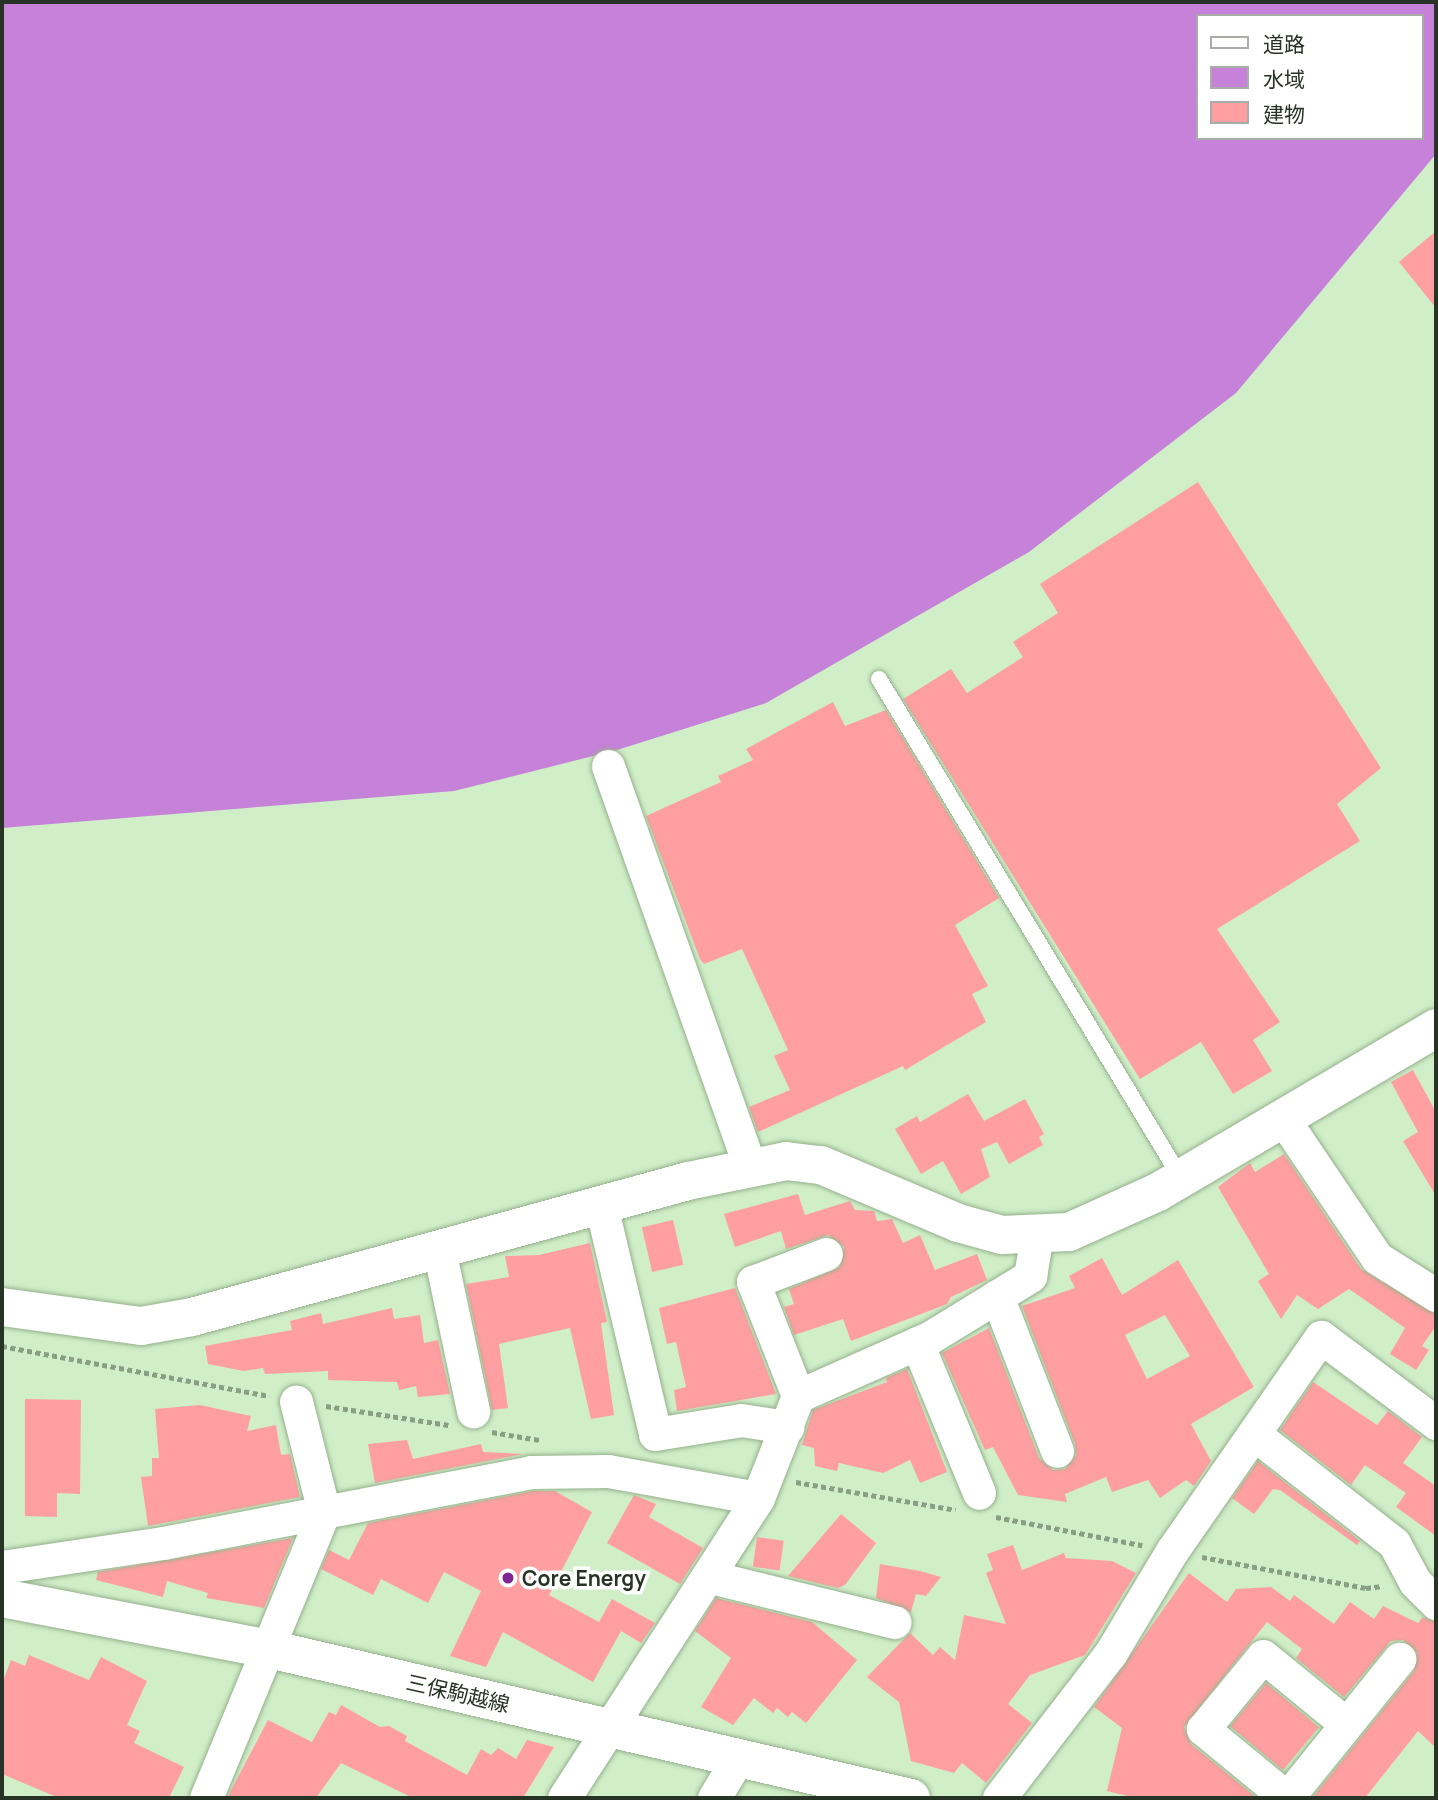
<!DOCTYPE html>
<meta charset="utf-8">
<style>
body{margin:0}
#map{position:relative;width:1438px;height:1800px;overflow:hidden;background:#d0eec8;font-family:Manrope,"Noto Sans JP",sans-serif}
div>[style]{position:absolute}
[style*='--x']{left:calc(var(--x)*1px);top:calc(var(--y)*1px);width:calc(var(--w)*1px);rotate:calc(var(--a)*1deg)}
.water>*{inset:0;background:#c681d8}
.building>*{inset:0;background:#ff9fa1;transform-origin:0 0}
.path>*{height:4.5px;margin-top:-2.25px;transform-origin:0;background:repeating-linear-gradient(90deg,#899f83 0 5px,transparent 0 8.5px)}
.roads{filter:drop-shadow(0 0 2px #94b18c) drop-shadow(0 0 2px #94b18c)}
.lane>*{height:16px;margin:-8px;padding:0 8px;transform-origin:8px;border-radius:8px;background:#fff}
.street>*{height:33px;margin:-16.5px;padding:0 16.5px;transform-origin:16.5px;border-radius:16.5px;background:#fff}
.secondary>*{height:38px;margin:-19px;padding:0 19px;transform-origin:19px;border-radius:19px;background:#fff}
.dots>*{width:19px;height:19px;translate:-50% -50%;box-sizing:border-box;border:4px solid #fff;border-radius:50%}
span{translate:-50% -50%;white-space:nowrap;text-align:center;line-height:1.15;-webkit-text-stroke:7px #fff;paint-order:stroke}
.poi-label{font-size:21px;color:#273324;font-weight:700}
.left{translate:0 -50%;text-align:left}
.street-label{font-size:21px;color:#273324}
.frame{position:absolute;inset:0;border:4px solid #273324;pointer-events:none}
.legend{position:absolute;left:1196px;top:14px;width:228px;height:126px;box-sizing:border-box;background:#fff;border:2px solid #a9ada7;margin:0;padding:9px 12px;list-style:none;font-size:21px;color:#273324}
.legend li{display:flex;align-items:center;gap:14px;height:35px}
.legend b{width:35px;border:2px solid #a9ada7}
</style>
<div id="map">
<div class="water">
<div style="clip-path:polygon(evenodd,2px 2px,1436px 2px,1436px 154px,1236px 393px,1029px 552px,766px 703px,617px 750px,454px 791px,2px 828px,2px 2px,1198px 16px,1422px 16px,1422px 138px,1198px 138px,1198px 16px)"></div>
</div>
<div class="building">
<div style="clip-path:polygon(1436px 231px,1436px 308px,1399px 262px)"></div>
<div style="clip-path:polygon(1198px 482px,1381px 768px,1337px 804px,1360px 841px,1217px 929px,1280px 1022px,1253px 1040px,1272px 1071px,1233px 1094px,1201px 1042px,1140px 1079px,903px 699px,951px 669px,967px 693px,1023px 657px,1013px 642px,1058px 613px,1040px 584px)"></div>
<div style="clip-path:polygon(833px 702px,845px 726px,886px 710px,999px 898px,955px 925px,988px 986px,972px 994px,986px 1022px,905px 1070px,903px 1066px,758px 1132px,749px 1107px,790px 1090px,774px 1056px,788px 1050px,742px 949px,704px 964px,700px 959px,646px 816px,721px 782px,718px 776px,753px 760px,746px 749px)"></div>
<div style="clip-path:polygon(1413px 1070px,1436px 1112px,1436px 1196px,1403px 1141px,1418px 1132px,1391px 1082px)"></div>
<div style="clip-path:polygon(968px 1094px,984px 1121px,1025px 1099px,1044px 1134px,1039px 1137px,1043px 1145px,1009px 1164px,997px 1142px,981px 1149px,990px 1177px,961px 1194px,943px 1161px,921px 1174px,895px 1129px,917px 1116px,920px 1122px)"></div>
<div style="clip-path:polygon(1284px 1154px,1361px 1269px,1436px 1314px,1436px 1326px,1422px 1346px,1429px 1350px,1416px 1370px,1390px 1354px,1405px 1328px,1349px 1289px,1318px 1309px,1297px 1295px,1281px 1319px,1258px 1281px,1269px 1274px,1218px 1187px,1250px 1163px,1255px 1172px)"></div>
<div style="clip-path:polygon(798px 1194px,805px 1215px,850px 1201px,855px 1210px,874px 1211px,877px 1221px,892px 1219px,903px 1243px,920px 1235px,935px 1270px,977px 1254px,987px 1280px,951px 1297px,947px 1304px,851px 1341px,843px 1319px,794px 1335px,784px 1307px,794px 1304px,789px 1289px,840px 1267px,844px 1247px,828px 1235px,786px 1249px,781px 1231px,735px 1247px,724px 1214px)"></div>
<div style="left:673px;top:1220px;width:46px;height:32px;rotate:77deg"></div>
<div style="clip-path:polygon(590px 1243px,607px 1322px,601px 1323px,614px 1415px,591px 1419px,570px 1328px,499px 1344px,508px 1408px,492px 1410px,466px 1284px,509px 1277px,505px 1256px,539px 1255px)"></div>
<div style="clip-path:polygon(evenodd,1102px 1258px,1122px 1295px,1178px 1260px,1254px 1387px,1191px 1424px,1211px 1461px,1194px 1486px,1186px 1480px,1160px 1498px,1148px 1480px,1112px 1492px,1106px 1477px,1065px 1494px,1067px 1502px,1018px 1495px,993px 1447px,985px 1450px,942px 1353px,989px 1328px,1039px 1458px,1053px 1470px,1065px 1469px,1076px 1455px,1075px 1444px,1022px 1306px,1075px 1288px,1069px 1276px,1102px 1258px,1165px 1315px,1190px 1356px,1147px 1379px,1125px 1335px,1165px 1315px)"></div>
<div style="clip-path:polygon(735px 1288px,776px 1394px,677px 1411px,674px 1390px,686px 1387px,676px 1342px,667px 1344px,659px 1308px)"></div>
<div style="clip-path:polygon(392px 1308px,394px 1319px,420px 1315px,424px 1343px,438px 1340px,450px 1394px,418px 1397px,416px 1386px,399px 1390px,397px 1382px,328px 1380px,328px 1371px,265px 1374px,263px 1368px,244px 1371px,208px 1364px,205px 1346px,292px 1330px,290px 1321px,321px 1313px,323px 1324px)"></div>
<div style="clip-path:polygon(907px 1369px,947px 1472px,920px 1483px,910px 1460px,883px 1473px,839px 1463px,837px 1471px,815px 1466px,814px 1448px,802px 1445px,813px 1410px,887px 1382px,886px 1378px)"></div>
<div style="clip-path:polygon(1313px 1382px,1377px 1425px,1388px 1411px,1422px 1437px,1403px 1463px,1436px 1486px,1436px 1536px,1396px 1507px,1406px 1493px,1365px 1465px,1351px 1485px,1280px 1430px)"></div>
<div style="clip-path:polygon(25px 1399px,81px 1400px,80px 1494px,57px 1493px,57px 1517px,25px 1516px)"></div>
<div style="clip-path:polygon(200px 1405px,251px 1416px,247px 1431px,276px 1425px,281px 1455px,290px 1454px,300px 1497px,148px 1526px,141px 1477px,152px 1476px,152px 1458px,159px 1458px,155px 1409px)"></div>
<div style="clip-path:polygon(407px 1440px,413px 1459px,481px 1444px,483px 1452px,523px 1454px,375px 1483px,368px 1444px)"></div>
<div style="clip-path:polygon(1258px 1461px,1360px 1541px,1357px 1545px,1280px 1490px,1273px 1489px,1254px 1514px,1232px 1498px)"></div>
<div style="clip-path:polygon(533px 1491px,555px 1491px,592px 1512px,549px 1595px,599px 1622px,612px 1599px,655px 1623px,641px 1643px,621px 1631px,593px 1682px,503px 1632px,486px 1667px,450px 1656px,481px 1591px,444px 1572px,428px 1603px,381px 1579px,373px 1595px,321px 1569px,329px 1550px,349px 1560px,368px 1523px)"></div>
<div style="clip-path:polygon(634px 1495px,656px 1504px,649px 1517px,703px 1548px,680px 1584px,607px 1543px)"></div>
<div style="clip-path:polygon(841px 1514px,876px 1543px,845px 1585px,838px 1588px,788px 1576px)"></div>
<div style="left:757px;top:1537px;width:27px;height:30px;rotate:8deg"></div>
<div style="clip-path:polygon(293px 1538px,264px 1608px,206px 1598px,208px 1593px,167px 1581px,163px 1597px,96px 1580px,98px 1572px)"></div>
<div style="clip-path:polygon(1013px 1545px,1022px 1570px,1064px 1553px,1066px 1558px,1112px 1561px,1136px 1573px,1085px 1655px,1030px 1675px,1008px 1704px,1032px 1723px,986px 1783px,962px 1763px,954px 1773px,911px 1761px,899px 1702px,867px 1677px,910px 1633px,933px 1655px,940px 1647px,955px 1660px,964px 1615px,1006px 1624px,986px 1573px,993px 1570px,987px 1554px)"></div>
<div style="clip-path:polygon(880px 1564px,920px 1571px,941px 1577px,926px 1596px,916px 1594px,911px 1612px,876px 1598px)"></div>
<div style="clip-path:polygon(1189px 1573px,1227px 1602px,1236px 1589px,1271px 1587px,1290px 1601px,1294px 1595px,1334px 1624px,1350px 1602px,1374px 1619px,1383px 1606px,1418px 1623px,1423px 1617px,1436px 1622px,1436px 1748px,1418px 1731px,1365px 1798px,1312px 1798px,1414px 1671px,1417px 1653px,1403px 1640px,1391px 1641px,1344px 1697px,1296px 1658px,1302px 1649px,1267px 1622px,1184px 1727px,1191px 1744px,1257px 1798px,1136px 1798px,1107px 1791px,1122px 1728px,1094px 1707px)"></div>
<div style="clip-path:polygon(716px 1598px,812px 1622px,857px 1660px,806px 1723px,792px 1712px,788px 1717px,777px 1708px,773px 1713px,754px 1698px,733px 1725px,701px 1707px,731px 1658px,695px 1631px)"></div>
<div style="clip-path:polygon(29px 1655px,89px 1680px,101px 1657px,147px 1681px,127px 1725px,140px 1731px,134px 1743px,184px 1767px,169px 1798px,59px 1798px,2px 1774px,2px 1684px,11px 1660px,25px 1666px)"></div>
<div style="left:1266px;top:1683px;width:69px;height:56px;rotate:40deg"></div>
<div style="clip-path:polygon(341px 1705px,380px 1727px,389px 1726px,407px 1736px,405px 1741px,467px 1775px,481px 1749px,491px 1755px,498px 1748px,516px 1759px,527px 1740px,554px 1747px,523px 1798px,413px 1798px,341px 1763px,316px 1798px,227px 1798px,268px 1720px,312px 1742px,329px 1712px,336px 1715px)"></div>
</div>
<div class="path">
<div style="--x:2;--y:1346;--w:272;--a:10.6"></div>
<div style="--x:326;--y:1406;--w:124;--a:8.8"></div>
<div style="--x:492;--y:1432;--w:48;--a:9.7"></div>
<div style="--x:796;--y:1482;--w:162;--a:9.9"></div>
<div style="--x:996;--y:1517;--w:149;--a:10.9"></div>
<div style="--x:1202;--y:1557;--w:167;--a:10.7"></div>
<div style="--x:1366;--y:1588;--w:17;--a:-7"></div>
</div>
<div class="roads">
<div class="lane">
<div style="--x:879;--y:679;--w:583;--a:58.82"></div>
</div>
<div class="street">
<div style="--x:608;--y:766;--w:425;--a:70.5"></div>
<div style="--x:1282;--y:1117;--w:170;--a:56"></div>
<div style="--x:1377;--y:1258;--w:70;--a:32.1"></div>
<div style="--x:601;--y:1205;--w:235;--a:76.7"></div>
<div style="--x:655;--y:1434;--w:87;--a:-9.2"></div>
<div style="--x:741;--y:1420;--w:47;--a:8.7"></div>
<div style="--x:439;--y:1249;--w:166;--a:78.1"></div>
<div style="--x:997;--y:1296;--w:166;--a:68.8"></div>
<div style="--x:917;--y:1343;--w:162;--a:67.5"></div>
<div style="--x:798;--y:1396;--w:123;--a:-111.5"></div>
<div style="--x:753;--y:1282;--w:78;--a:-21"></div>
<div style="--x:1254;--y:1434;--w:177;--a:37.9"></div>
<div style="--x:1394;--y:1543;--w:44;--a:61.7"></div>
<div style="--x:1415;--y:1582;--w:30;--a:45"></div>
<div style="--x:2;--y:1567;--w:163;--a:-8.5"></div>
<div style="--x:163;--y:1543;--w:375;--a:-10.9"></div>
<div style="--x:531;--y:1472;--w:77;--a:-0.7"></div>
<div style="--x:608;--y:1471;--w:152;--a:10.2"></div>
<div style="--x:710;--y:1577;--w:190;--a:13.7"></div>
<div style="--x:206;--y:1798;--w:309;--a:-67.6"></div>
<div style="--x:324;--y:1512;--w:114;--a:-104.2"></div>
<div style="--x:564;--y:1798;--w:357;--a:-57.1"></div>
<div style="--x:758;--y:1498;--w:110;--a:-68.6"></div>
<div style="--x:798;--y:1396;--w:143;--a:-23.9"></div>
<div style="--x:929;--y:1338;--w:119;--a:-31.5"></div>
<div style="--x:1030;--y:1276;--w:42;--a:-80.3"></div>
<div style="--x:714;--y:1798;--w:47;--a:-59"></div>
<div style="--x:999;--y:1798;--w:182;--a:-52.4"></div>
<div style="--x:1110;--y:1654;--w:120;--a:-59"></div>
<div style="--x:1172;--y:1551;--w:261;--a:-55.2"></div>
<div style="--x:1321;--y:1337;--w:144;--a:36.8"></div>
<div style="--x:1287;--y:1798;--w:109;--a:-140.6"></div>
<div style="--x:1203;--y:1729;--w:94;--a:-50.6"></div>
<div style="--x:1263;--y:1656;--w:107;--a:39.3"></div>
<div style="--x:1287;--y:1798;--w:179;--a:-51.1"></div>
</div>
<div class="secondary">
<div style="--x:2;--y:1307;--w:140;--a:7.8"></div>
<div style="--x:141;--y:1326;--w:52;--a:-10"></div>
<div style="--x:192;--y:1317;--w:514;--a:-15.33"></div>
<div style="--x:688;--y:1181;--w:100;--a:-11.5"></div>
<div style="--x:786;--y:1161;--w:35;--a:7"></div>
<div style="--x:821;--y:1165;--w:149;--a:22.9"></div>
<div style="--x:958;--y:1223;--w:46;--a:15.3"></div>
<div style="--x:1002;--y:1235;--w:67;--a:-2.6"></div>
<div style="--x:1069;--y:1232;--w:98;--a:-24.2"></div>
<div style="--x:1158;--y:1192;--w:323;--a:-30.5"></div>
<div style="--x:2;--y:1598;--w:272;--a:10.8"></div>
<div style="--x:269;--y:1649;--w:659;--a:13.07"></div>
</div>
</div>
<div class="dots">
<div style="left:508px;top:1578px;background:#7f2694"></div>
</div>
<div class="poi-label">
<span class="left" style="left:522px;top:1578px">Core Energy</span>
</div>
<div class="street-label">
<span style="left:458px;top:1693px;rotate:13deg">三保駒越線</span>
</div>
<div class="frame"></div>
<ul class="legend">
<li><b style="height:9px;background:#fff"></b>道路</li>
<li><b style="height:19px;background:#c681d8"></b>水域</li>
<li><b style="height:19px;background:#ff9fa1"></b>建物</li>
</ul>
</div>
